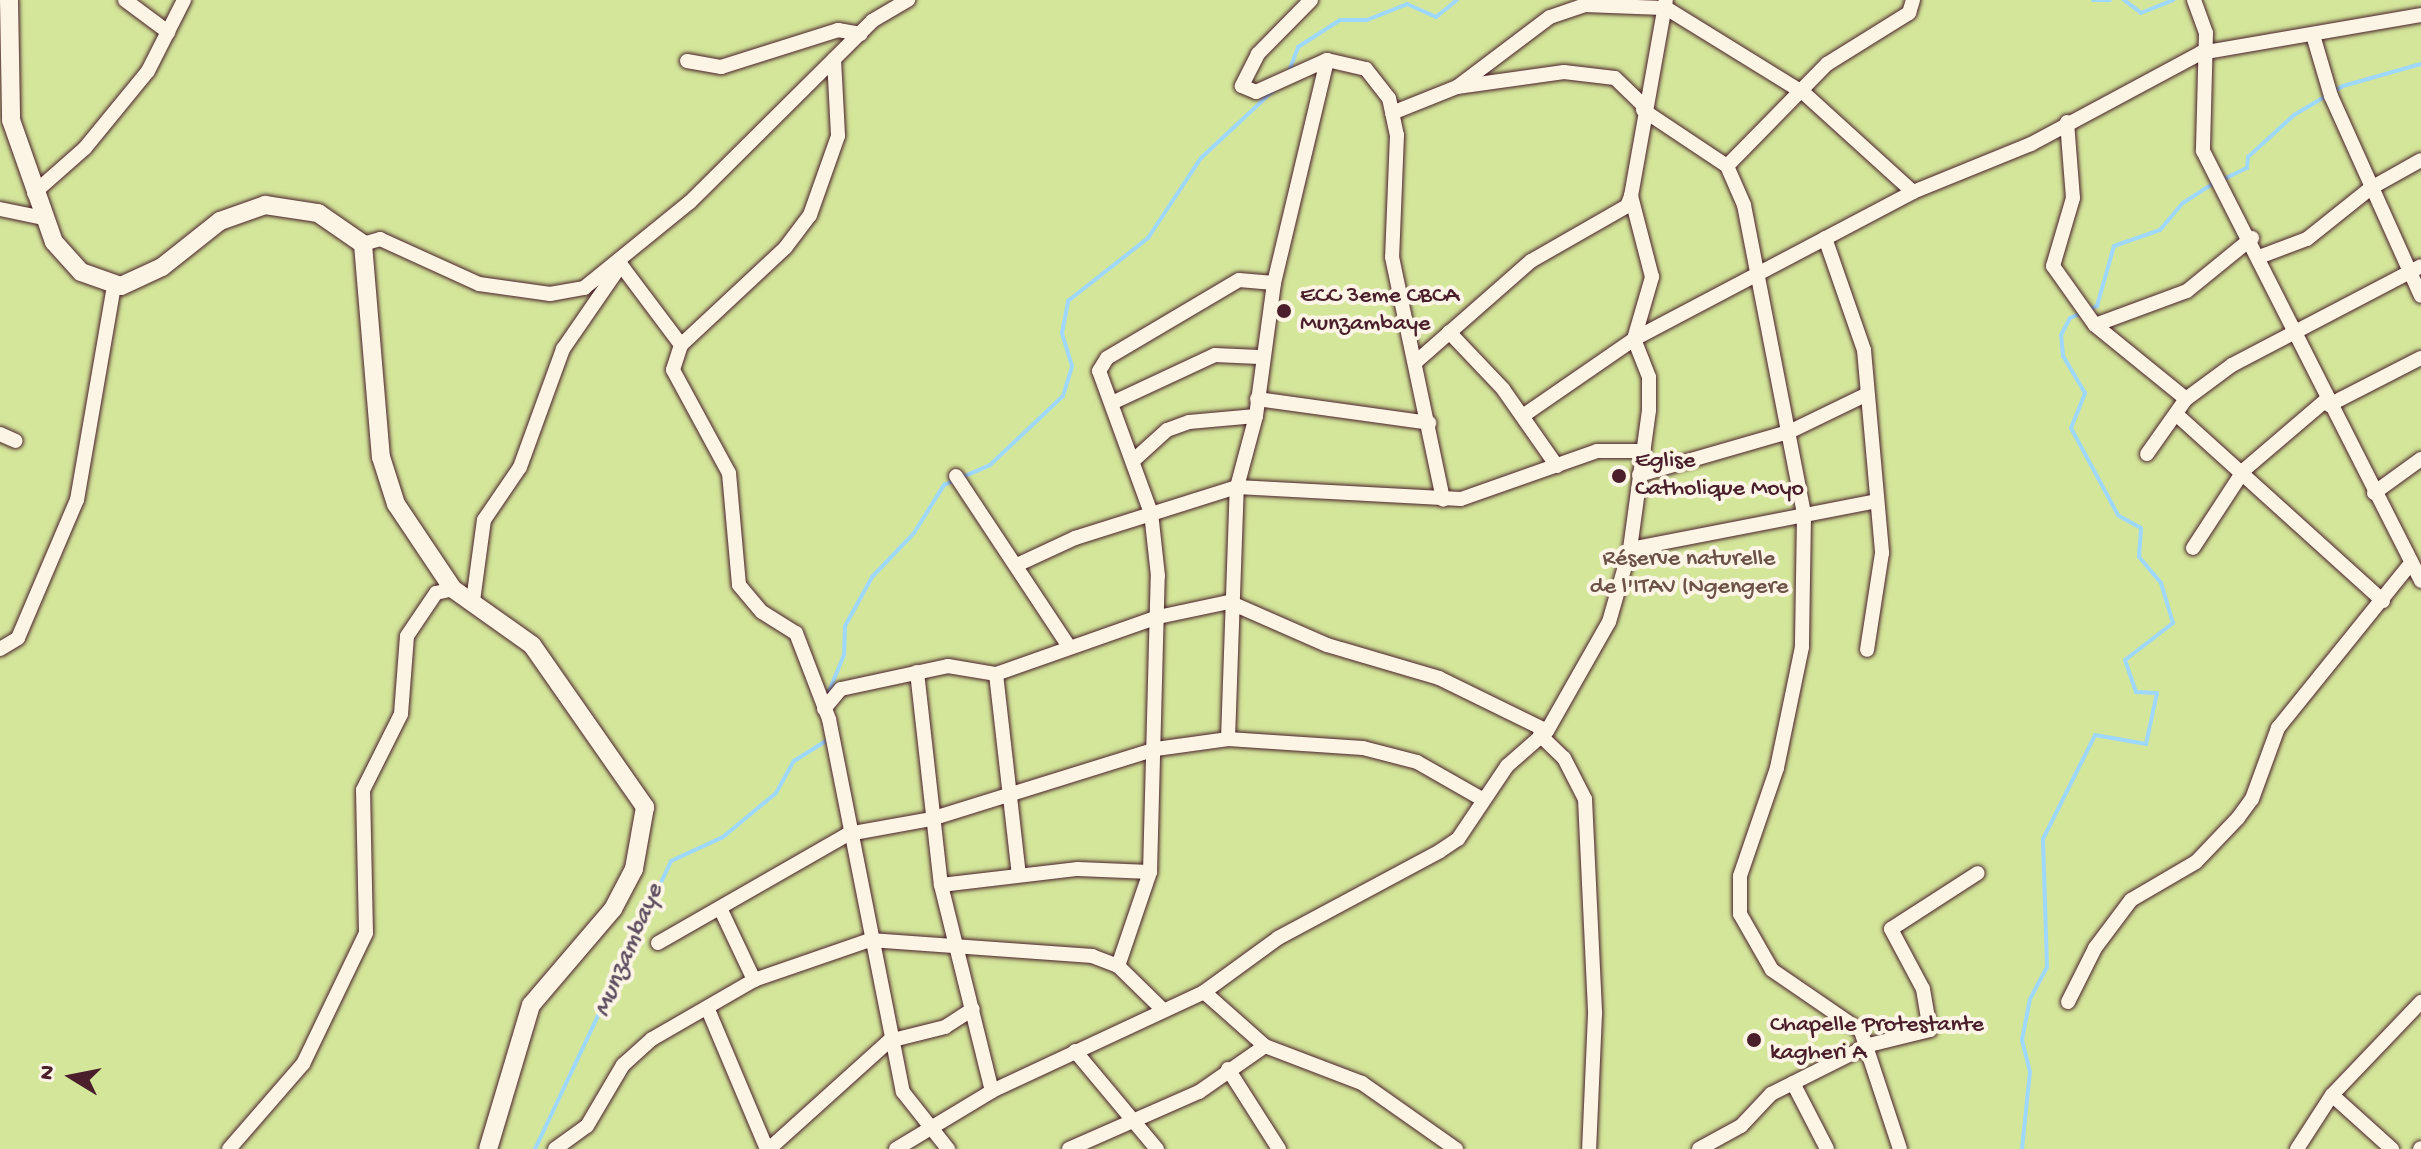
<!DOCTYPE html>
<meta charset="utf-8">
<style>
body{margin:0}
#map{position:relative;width:2421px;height:1149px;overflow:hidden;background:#f9eed7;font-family:"Gochi Hand",sans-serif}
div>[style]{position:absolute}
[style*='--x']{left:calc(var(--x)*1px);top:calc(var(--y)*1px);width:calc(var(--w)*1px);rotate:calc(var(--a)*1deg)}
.green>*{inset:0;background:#d4e69a;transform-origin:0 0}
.stream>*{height:4px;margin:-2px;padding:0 2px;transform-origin:2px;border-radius:2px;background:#9ed8fe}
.roads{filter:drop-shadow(0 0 2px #4a1f2b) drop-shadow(0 0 2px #4a1f2b)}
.minor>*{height:14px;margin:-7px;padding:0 7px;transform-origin:7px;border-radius:7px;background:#fcf5e5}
.tertiary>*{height:18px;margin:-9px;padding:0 9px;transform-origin:9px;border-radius:9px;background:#fcf5e5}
.dots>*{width:22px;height:22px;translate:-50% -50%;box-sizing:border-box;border:4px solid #fcf5e5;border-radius:50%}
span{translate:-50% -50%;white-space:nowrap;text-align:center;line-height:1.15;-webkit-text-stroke:8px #fcf5e5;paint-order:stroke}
.poi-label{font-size:24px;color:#4a1f2b}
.left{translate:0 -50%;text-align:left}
.park-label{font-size:24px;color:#6c5147}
.water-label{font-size:26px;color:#5f4d60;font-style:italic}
.north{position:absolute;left:32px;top:1037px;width:80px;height:80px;-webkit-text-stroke:6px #fcf5e5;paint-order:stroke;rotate:280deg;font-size:22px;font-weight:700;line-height:32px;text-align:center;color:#4a1f2b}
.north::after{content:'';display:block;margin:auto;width:28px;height:36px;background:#4a1f2b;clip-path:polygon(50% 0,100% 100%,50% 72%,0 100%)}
</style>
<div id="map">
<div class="green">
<div style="left:0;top:0;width:2421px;height:1149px"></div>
</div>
<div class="stream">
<div style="--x:2093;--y:0;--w:17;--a:0"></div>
<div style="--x:2124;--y:0;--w:21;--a:37"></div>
<div style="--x:2141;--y:13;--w:35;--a:-22"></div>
<div style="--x:1289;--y:71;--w:26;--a:-69"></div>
<div style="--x:1298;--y:47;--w:50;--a:-32.7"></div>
<div style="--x:1340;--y:20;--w:27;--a:0"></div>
<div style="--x:1367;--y:20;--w:43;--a:-21.8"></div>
<div style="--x:1407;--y:4;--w:32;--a:24"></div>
<div style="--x:1436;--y:17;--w:27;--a:-39"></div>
<div style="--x:2222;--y:180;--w:28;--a:-26"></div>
<div style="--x:2247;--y:168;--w:11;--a:-85"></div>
<div style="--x:2248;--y:157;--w:62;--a:-42.4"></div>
<div style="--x:2294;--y:115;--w:57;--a:-30.6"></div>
<div style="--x:2343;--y:86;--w:81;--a:-15.8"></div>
<div style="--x:827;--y:696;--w:44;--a:-67.5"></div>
<div style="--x:844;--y:655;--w:29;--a:-88"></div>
<div style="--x:845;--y:626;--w:56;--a:-61.1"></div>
<div style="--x:872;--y:577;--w:61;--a:-46.3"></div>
<div style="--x:914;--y:533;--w:57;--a:-58"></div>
<div style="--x:944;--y:485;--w:50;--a:-23.5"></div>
<div style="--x:990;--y:465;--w:100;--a:-43.4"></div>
<div style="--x:1063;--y:396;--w:31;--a:-73"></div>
<div style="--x:1072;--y:366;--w:34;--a:-107"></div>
<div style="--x:1062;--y:333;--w:33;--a:-79"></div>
<div style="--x:1068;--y:301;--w:102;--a:-38.2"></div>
<div style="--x:1148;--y:238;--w:96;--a:-56.5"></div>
<div style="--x:1201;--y:158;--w:103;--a:-43"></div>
<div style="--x:535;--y:1149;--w:318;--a:-64.7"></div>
<div style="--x:671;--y:861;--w:57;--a:-24.8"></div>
<div style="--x:723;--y:837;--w:69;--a:-39.7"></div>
<div style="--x:776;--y:793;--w:37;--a:-61"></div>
<div style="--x:794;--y:761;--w:40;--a:-32"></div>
<div style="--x:2022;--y:1149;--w:77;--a:-84.1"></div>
<div style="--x:2030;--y:1072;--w:33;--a:-104"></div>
<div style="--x:2022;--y:1040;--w:42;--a:-79"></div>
<div style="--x:2030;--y:999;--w:36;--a:-62"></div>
<div style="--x:2047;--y:967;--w:128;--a:-91.8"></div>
<div style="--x:2043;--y:839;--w:116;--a:-63.4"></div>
<div style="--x:2095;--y:735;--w:52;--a:10"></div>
<div style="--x:2146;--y:744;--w:52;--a:-77.8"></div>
<div style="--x:2157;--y:693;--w:21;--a:-177"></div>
<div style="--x:2136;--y:692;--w:34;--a:-109"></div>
<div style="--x:2125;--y:660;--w:61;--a:-37.6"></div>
<div style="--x:2173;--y:623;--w:42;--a:-106.7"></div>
<div style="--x:2161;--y:583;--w:34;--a:-130"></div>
<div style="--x:2139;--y:557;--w:29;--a:-86"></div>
<div style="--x:2141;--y:528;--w:26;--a:-151"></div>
<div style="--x:2118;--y:515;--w:99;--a:-118.4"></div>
<div style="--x:2071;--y:428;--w:38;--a:-68"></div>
<div style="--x:2085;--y:393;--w:43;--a:-120.7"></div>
<div style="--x:2063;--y:356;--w:21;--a:-95"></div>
<div style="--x:2061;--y:335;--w:19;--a:-62"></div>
<div style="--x:2070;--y:318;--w:30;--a:-24"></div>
<div style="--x:2097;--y:306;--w:62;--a:-74.2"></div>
<div style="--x:2114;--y:246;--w:49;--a:-19.2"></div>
<div style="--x:2160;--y:230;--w:35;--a:-50"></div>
<div style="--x:2183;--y:203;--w:37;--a:-33"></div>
</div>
<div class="roads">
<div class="minor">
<div style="--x:125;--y:0;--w:54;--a:36.7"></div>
<div style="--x:1311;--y:0;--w:76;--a:134.5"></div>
<div style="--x:1258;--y:54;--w:36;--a:117"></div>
<div style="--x:1242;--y:86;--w:15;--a:23"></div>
<div style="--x:1256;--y:92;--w:78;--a:-24.3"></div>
<div style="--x:1327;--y:60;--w:40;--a:13"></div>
<div style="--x:1366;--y:69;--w:37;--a:52"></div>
<div style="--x:1389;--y:98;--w:38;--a:78"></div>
<div style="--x:1397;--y:135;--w:122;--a:92.3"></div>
<div style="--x:1392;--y:257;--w:248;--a:78.1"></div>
<div style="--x:2194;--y:0;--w:35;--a:70"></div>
<div style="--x:2206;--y:33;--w:118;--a:91.5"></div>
<div style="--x:2203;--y:151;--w:482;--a:63.1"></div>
<div style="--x:1666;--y:8;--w:163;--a:31.7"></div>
<div style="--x:1805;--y:94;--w:146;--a:42.2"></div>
<div style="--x:2313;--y:35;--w:64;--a:73.6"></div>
<div style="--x:2331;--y:96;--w:219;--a:65.8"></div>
<div style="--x:834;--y:59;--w:77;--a:87"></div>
<div style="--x:838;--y:136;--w:84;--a:109.5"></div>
<div style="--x:810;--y:215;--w:41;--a:127.1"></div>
<div style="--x:785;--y:248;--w:142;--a:137"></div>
<div style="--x:681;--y:345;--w:26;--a:108"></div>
<div style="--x:673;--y:370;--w:117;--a:61.5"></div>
<div style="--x:729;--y:473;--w:112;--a:84.9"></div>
<div style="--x:739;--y:585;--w:35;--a:50"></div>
<div style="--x:762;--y:612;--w:40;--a:32"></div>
<div style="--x:796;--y:633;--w:92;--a:69"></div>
<div style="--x:829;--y:719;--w:380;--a:78.8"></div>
<div style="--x:903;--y:1092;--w:73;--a:51.7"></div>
<div style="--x:687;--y:61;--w:35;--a:10"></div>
<div style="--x:721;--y:67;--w:123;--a:-17.5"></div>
<div style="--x:838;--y:30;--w:23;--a:10"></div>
<div style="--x:1457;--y:87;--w:116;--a:-37"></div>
<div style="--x:1550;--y:17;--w:36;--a:-19"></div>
<div style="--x:1584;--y:5;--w:79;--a:2.2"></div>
<div style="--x:1643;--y:110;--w:101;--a:33.7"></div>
<div style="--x:1727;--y:166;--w:43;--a:66.4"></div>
<div style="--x:1744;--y:205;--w:316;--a:79"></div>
<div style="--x:1804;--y:515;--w:132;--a:90.9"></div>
<div style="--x:1802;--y:647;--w:124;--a:101.7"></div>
<div style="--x:1777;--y:768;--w:114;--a:108.9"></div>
<div style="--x:1740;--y:876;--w:38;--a:90"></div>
<div style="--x:1740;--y:914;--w:64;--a:60.3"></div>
<div style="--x:1772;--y:970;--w:108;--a:34.4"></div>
<div style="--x:1861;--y:1031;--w:124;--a:71.7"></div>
<div style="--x:1392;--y:113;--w:70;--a:-21.8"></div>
<div style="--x:1457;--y:87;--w:108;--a:-8"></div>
<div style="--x:1564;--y:72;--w:51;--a:6.7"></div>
<div style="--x:1615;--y:78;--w:39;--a:44"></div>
<div style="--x:2067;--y:122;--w:76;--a:85.5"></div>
<div style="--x:2073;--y:198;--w:71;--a:106.4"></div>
<div style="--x:2053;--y:266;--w:72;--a:54.6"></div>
<div style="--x:2095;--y:325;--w:117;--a:39.1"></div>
<div style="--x:1727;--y:166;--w:143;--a:-45.6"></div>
<div style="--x:1827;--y:64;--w:97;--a:-31.9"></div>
<div style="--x:1909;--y:13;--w:14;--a:-73"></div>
<div style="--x:34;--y:193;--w:68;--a:-41.4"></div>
<div style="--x:85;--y:148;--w:99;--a:-50.7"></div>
<div style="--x:148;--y:71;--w:80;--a:-63.1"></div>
<div style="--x:0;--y:209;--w:45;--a:11.6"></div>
<div style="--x:1825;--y:238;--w:119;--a:70.8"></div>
<div style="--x:1864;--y:350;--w:204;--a:84.9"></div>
<div style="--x:1882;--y:553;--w:98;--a:98.8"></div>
<div style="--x:363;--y:244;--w:18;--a:-16"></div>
<div style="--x:380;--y:239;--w:109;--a:24.4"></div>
<div style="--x:479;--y:284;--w:72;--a:8"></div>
<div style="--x:550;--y:294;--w:35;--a:-10"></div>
<div style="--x:584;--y:288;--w:136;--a:-39.1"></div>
<div style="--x:690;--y:202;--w:257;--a:-44.8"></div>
<div style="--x:872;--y:21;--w:42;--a:-30.3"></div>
<div style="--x:2259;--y:257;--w:51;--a:-20.6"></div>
<div style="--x:2307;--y:239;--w:82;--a:-38.6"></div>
<div style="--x:2371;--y:188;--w:57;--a:-29.2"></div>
<div style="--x:621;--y:265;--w:100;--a:53.1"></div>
<div style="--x:2095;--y:325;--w:98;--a:-20.3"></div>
<div style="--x:2187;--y:291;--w:84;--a:-39.2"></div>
<div style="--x:1449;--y:332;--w:79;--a:46.5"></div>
<div style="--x:1503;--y:389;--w:94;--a:55"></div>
<div style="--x:1638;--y:337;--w:311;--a:-27.8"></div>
<div style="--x:1913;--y:192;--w:127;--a:-22.1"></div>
<div style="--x:2031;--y:144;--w:193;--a:-28.2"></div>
<div style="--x:2201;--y:53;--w:223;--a:-9.8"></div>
<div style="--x:1417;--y:361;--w:152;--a:-41.3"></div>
<div style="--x:1531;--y:261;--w:111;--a:-29.8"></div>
<div style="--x:1627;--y:206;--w:11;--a:-68"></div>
<div style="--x:1257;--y:399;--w:174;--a:7.9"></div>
<div style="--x:1114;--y:402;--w:111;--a:-25"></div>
<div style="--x:1215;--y:355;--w:44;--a:2.6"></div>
<div style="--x:2329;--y:405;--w:103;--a:-27.1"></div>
<div style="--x:2176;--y:414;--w:279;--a:42.1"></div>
<div style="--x:1524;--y:415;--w:134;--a:-34.6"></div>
<div style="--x:0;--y:434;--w:17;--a:24"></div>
<div style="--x:2147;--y:454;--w:67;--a:-54.7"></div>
<div style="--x:2186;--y:399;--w:57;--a:-36.5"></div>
<div style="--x:2232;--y:365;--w:213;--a:-27.6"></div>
<div style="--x:1135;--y:459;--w:43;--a:-42.2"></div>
<div style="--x:1167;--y:430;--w:23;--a:-20"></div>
<div style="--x:1189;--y:422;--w:67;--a:-5.1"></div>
<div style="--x:1639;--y:475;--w:158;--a:-16.1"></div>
<div style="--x:1791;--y:431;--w:82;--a:-25.9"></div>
<div style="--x:956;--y:476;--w:205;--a:56.5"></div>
<div style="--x:2374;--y:493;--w:58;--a:-35.9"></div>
<div style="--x:2193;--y:548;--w:93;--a:-56.8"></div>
<div style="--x:2244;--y:470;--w:108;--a:-40.5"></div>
<div style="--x:1630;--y:549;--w:251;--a:-11"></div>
<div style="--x:1019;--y:564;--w:62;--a:-24.9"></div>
<div style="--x:1075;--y:538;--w:170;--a:-17.5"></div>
<div style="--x:1237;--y:487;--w:224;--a:3.1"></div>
<div style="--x:1461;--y:499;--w:144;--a:-19.4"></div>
<div style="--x:1597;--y:451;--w:47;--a:0"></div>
<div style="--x:473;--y:601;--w:82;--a:-82.3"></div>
<div style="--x:484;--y:520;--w:64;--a:-55.8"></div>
<div style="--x:520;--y:467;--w:126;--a:-70"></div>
<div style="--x:563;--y:349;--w:102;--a:-55.4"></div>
<div style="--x:0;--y:649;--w:21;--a:-31"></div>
<div style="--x:18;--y:638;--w:150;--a:-66.9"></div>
<div style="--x:77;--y:500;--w:217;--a:-80.2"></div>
<div style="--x:917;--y:672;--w:214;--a:83.6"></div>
<div style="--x:941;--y:885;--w:212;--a:76.1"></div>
<div style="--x:996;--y:674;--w:202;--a:83.5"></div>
<div style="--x:824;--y:709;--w:26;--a:-50"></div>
<div style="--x:841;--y:689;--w:109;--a:-12.1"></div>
<div style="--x:948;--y:666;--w:49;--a:9.5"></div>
<div style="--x:996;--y:674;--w:172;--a:-19.4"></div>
<div style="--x:1158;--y:617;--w:73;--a:-11.9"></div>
<div style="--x:1229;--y:602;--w:107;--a:23.7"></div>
<div style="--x:1327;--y:645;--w:117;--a:16.4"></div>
<div style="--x:1439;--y:678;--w:120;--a:26.1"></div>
<div style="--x:1540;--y:735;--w:33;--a:44"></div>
<div style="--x:1564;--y:758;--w:46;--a:62.9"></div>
<div style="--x:1585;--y:799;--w:215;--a:87.3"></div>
<div style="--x:1595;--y:1014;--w:135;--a:92.5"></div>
<div style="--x:1228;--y:739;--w:252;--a:-88"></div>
<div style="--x:1237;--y:487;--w:73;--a:-75"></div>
<div style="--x:1256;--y:416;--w:134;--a:-82.3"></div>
<div style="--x:1274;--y:283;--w:229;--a:-76.6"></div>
<div style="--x:941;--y:885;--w:138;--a:-6.7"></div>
<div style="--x:1078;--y:869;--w:72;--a:2.4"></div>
<div style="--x:720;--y:908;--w:80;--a:64.7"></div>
<div style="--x:658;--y:943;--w:219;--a:-29.8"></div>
<div style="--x:848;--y:834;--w:84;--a:-10.2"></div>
<div style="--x:931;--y:819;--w:236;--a:-17.3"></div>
<div style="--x:1156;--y:749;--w:73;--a:-7.9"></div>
<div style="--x:1228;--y:739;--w:135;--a:3.8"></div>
<div style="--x:1363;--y:748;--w:56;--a:14.5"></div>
<div style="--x:1417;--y:762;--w:75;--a:29.6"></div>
<div style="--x:1118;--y:966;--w:99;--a:-71.2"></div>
<div style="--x:1150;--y:872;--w:296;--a:-88.5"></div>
<div style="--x:1158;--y:576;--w:63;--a:-96.3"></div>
<div style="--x:1151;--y:513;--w:151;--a:-110.1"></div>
<div style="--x:1099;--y:371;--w:15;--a:-58"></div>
<div style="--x:1107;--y:358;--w:153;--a:-30.6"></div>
<div style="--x:1239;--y:280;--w:35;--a:5"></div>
<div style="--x:1204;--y:992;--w:81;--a:41.5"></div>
<div style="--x:1265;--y:1046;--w:104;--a:20.9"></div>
<div style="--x:1362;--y:1083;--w:115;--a:35.1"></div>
<div style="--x:2068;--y:1002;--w:60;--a:-63.4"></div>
<div style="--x:2095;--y:948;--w:60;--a:-53.1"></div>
<div style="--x:2131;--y:900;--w:75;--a:-30.3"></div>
<div style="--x:2196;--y:862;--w:61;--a:-46.3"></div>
<div style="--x:2238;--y:818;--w:24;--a:-54"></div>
<div style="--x:2252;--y:799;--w:76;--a:-69.9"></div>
<div style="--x:2278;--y:728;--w:207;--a:-51.1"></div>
<div style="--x:709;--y:1012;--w:149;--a:67.1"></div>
<div style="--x:1075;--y:1051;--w:128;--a:50.1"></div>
<div style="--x:1228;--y:1069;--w:95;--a:57.5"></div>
<div style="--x:1793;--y:1083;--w:74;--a:62.7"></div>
<div style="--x:2332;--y:1095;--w:81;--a:42"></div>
<div style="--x:229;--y:1149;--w:113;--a:-49"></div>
<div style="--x:303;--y:1064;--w:145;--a:-64.3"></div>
<div style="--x:366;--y:933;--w:143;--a:-91.2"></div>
<div style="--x:363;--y:790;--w:85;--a:-63.4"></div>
<div style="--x:401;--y:714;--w:78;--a:-85.6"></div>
<div style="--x:407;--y:636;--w:52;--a:-56"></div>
<div style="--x:436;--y:593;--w:17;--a:-13"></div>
<div style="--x:555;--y:1149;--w:39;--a:-36"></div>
<div style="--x:587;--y:1126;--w:71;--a:-59.5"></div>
<div style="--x:623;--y:1065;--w:39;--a:-42"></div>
<div style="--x:652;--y:1039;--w:118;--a:-30"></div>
<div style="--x:754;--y:980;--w:123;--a:-19"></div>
<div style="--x:870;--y:940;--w:223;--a:4.1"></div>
<div style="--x:1092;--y:956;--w:28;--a:21"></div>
<div style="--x:1118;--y:966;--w:62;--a:44.3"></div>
<div style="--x:769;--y:1149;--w:161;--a:-42"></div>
<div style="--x:889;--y:1041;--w:58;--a:-14"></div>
<div style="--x:945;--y:1027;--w:33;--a:-33"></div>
<div style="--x:896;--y:1149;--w:112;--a:-31.1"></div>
<div style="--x:992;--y:1091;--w:234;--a:-25"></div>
<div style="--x:1204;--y:992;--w:92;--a:-36.1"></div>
<div style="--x:1278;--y:938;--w:184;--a:-28.2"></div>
<div style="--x:1440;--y:851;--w:22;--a:-34"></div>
<div style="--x:1458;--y:839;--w:88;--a:-56.1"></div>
<div style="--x:1507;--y:766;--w:53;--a:-41.2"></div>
<div style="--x:1547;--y:731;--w:125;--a:-60.4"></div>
<div style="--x:1609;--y:622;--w:76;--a:-74"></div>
<div style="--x:1630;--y:549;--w:140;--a:-82.2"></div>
<div style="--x:1649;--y:410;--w:33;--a:-90"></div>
<div style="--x:1649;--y:377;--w:41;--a:-111.5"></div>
<div style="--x:1634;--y:339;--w:65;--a:-73.8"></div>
<div style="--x:1652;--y:277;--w:84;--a:-104.5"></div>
<div style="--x:1631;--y:196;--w:199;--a:-79.9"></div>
<div style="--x:1069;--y:1149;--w:142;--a:-23.7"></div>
<div style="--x:1199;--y:1092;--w:80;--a:-34.9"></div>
<div style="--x:1699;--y:1149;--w:48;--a:-28.7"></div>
<div style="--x:1741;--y:1126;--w:44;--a:-46.8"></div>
<div style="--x:1771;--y:1094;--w:110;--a:-26.6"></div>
<div style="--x:1869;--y:1045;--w:63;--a:-13.8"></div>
<div style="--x:1930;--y:1030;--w:42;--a:-99.7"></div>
<div style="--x:1923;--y:989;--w:68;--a:-118.1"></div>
<div style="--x:1891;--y:929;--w:103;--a:-32.8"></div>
<div style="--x:2297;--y:1149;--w:64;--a:-57.1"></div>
<div style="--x:2332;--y:1095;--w:129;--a:-46.3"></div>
<div style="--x:2420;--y:1149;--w:1;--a:-45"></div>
</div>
<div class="tertiary">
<div style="--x:9;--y:0;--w:120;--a:89"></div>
<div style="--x:11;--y:120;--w:129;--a:70.6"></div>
<div style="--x:54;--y:242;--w:40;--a:48"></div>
<div style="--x:81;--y:272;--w:42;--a:19.3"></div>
<div style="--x:121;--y:286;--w:45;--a:-24.9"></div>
<div style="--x:162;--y:267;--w:74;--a:-38.4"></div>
<div style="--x:220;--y:221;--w:48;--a:-19.6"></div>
<div style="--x:265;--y:205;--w:54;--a:8.6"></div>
<div style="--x:318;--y:213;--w:55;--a:34.6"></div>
<div style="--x:363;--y:244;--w:214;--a:85.2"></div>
<div style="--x:381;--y:457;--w:49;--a:72.3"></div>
<div style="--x:396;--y:504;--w:102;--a:56.2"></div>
<div style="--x:453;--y:589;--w:97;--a:35.3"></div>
<div style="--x:532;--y:645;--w:198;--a:55.1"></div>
<div style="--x:645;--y:807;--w:63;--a:100.1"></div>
<div style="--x:634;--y:869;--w:45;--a:117.7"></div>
<div style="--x:613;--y:909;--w:126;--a:130.5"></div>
<div style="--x:531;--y:1005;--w:150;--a:106.6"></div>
</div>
</div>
<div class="dots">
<div style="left:1284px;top:311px;background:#4a1f2b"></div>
<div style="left:1619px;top:476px;background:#4a1f2b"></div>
<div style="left:1754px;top:1040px;background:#4a1f2b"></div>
</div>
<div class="poi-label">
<span class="left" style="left:1300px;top:311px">ECC 3eme CBCA<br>Munzambaye</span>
<span class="left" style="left:1635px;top:476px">Eglise<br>Catholique Moyo</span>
<span class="left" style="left:1770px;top:1040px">Chapelle Protestante<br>kagheri A</span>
</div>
<div class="park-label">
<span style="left:1689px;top:574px">Réserve naturelle<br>de l'ITAV (Ngengere</span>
</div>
<div class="water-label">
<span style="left:630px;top:951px;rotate:-67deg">Munzambaye</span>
</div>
<div class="north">N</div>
</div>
